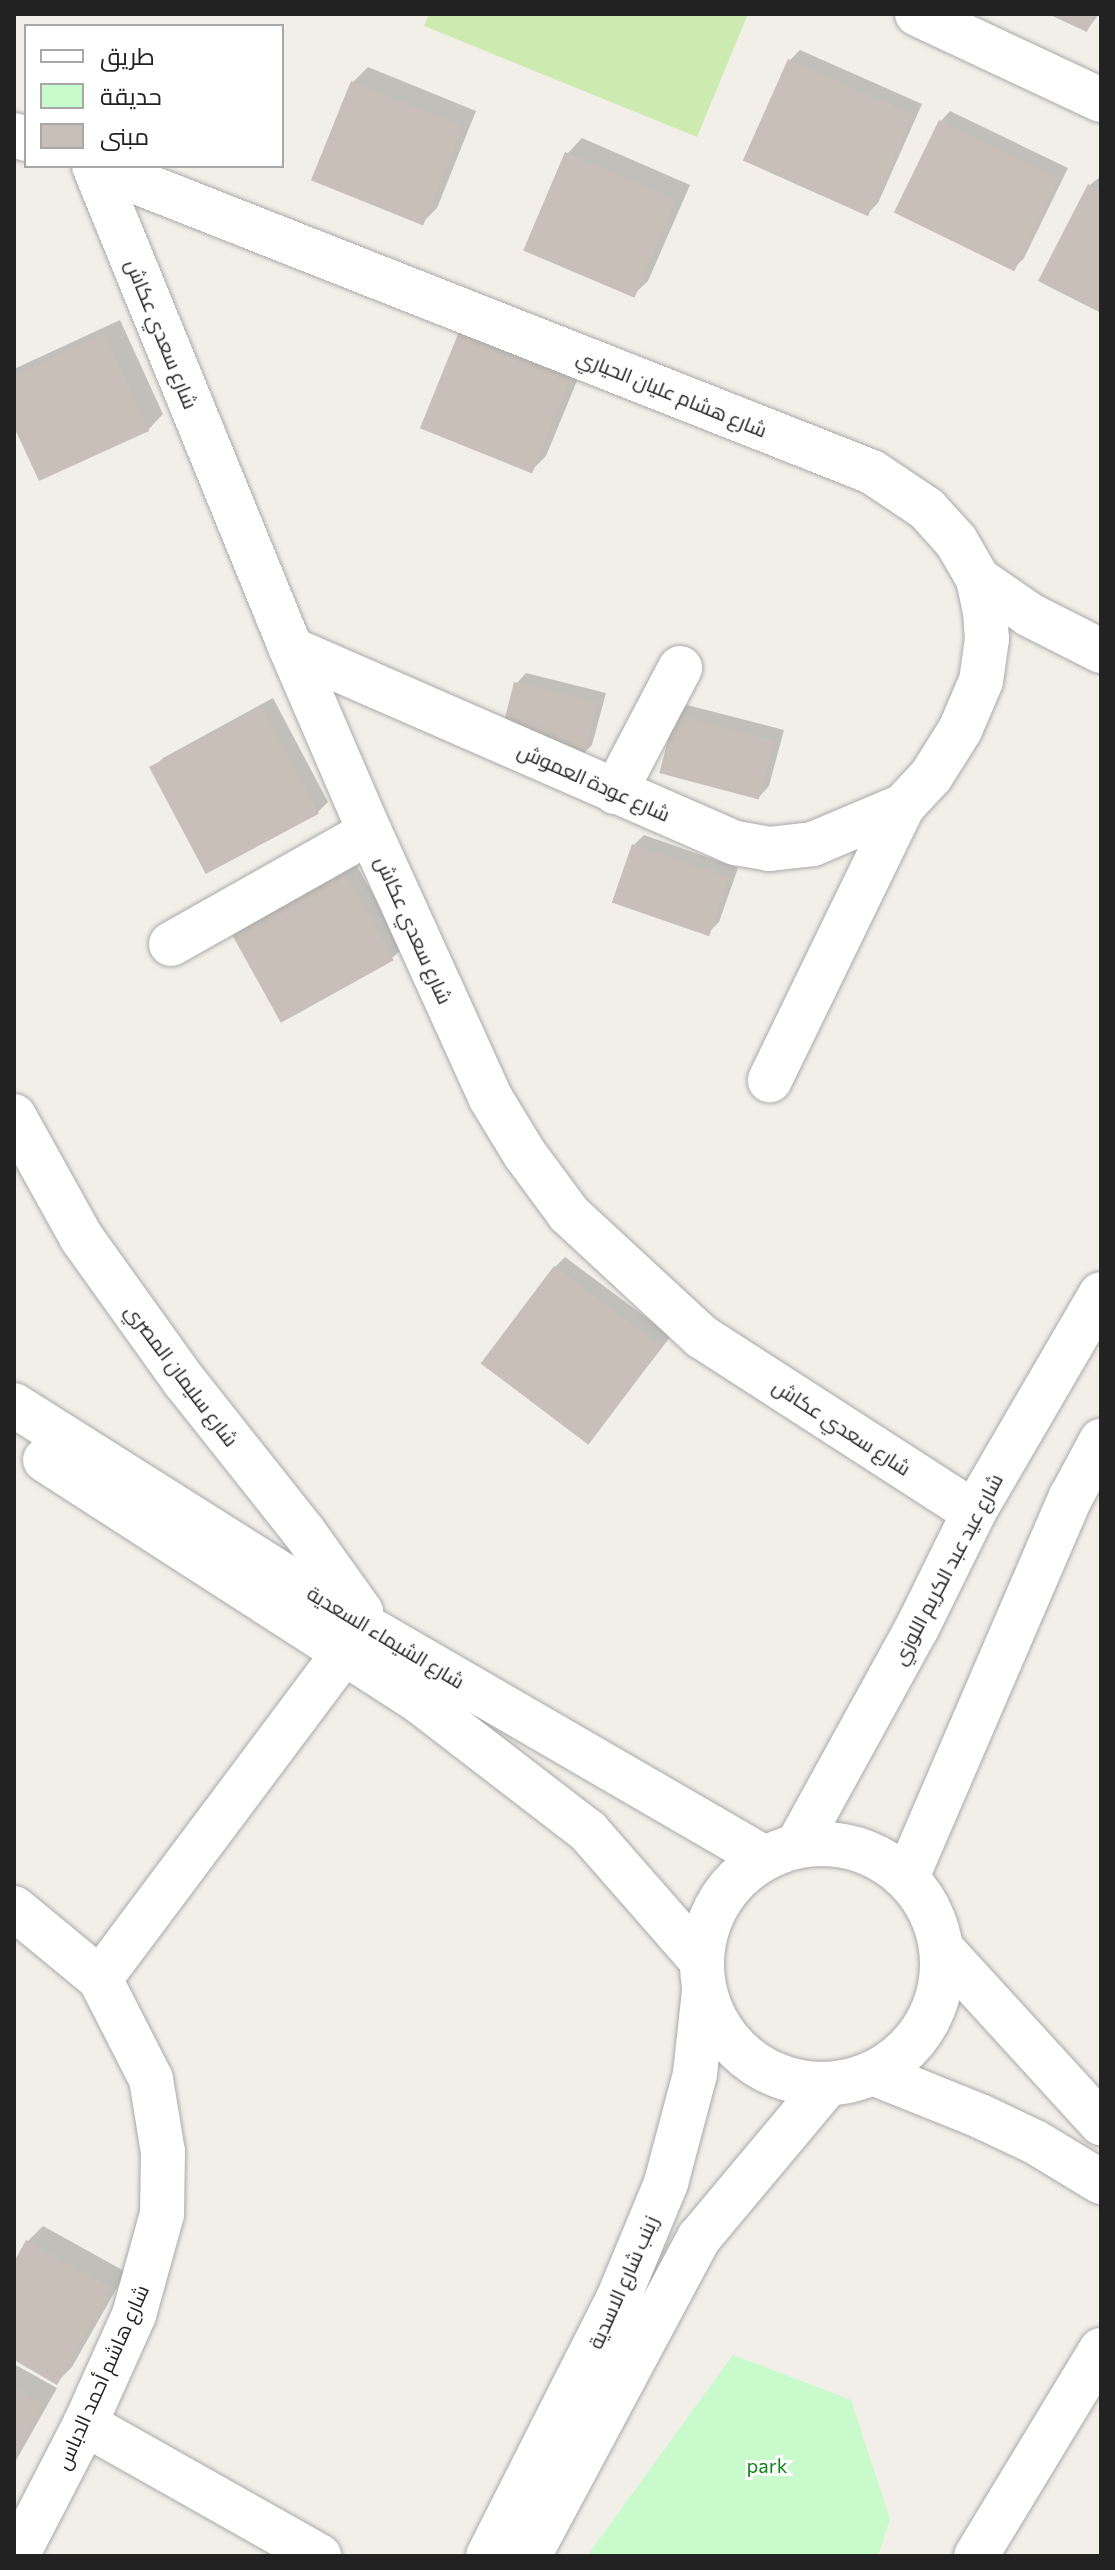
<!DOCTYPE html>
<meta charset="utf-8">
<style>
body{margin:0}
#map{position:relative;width:1115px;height:2570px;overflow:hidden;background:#f2efe9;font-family:Commissioner,Cairo,sans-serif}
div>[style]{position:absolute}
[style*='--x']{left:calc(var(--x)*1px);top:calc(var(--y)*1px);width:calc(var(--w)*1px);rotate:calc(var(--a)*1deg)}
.grass>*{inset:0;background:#cdebb0}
.park>*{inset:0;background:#c8facc}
.shadow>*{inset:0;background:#0003}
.building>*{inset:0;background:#c7bfb8;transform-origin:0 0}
.roads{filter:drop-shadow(0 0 2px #a9a9a9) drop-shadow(0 0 2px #a9a9a9)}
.minor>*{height:44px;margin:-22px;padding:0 22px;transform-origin:22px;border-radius:22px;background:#fff}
.minor>.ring{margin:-22px;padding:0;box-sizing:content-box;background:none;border:44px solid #fff;border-radius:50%}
span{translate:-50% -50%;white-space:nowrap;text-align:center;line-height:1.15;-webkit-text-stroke:6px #fff;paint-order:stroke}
.street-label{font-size:20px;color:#222}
.park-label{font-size:20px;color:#0c8416}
.frame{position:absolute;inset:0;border:16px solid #222;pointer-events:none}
.legend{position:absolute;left:24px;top:24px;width:260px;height:144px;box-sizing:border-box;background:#fff;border:2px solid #a7a7a7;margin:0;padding:10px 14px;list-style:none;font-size:24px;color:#222}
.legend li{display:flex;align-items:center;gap:16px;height:40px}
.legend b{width:40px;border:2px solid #a7a7a7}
</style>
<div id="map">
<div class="grass">
<div style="clip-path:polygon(429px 14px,748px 14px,697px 137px,424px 26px)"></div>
</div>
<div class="park">
<div style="clip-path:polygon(733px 2355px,851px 2400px,890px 2519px,878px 2556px,587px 2556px)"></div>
</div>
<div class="shadow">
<div style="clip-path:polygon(1053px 14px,1099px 14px,1087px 30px)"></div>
<div style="clip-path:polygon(800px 50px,922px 104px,878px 203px,868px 213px,790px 60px)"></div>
<div style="clip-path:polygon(368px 67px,476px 111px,437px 208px,422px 223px,353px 82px)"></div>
<div style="clip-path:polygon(950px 111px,1068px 168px,1024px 258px,1014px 268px,940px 122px)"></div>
<div style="clip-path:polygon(582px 138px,690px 185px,648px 281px,632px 296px,567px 154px)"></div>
<div style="clip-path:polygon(1101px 176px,1101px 311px,1090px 185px)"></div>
<div style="clip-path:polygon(120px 320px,163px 414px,148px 430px,14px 422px,14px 369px)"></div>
<div style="clip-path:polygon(586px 359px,546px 456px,531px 471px,423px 427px)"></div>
<div style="clip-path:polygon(526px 673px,606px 693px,592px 745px,582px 755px,516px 684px)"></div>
<div style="clip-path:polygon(273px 698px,328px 802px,318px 812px,208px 871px,153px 768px,163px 758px)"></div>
<div style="clip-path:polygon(687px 705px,784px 730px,769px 786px,759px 797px,677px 715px)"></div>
<div style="clip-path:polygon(644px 835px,738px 868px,719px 922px,708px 933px,634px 845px)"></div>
<div style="clip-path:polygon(348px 850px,403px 948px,392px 958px,280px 1020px)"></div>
<div style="clip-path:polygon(565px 1257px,671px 1336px,589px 1441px,555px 1267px)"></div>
<div style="clip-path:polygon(43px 2226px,126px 2272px,72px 2367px,57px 2382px,14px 2358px,14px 2266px,28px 2241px)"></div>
<div style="clip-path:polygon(14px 2364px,57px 2388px,14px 2464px)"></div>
</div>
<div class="building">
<div style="clip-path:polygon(1048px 14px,1095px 14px,1087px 32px)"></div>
<div style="left:788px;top:59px;width:137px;height:111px;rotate:24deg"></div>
<div style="left:351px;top:81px;width:121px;height:107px;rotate:22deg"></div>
<div style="left:939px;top:120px;width:134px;height:103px;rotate:26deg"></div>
<div style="left:565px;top:152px;width:121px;height:107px;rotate:23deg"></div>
<div style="clip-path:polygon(1088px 184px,1101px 191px,1101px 313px,1038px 281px)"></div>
<div style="left:460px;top:329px;width:121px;height:107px;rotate:22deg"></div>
<div style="clip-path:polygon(105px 334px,149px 431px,39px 481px,14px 427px,14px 375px)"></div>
<div style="left:514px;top:682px;width:86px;height:57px;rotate:14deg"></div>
<div style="left:262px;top:707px;width:121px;height:128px;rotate:62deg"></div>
<div style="left:675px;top:714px;width:103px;height:61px;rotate:15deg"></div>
<div style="left:632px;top:844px;width:103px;height:62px;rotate:19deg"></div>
<div style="left:337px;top:858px;width:117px;height:129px;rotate:61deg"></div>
<div style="left:554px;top:1266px;width:135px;height:122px;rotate:37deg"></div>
<div style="clip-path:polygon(26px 2240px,112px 2288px,57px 2385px,14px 2360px,14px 2262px)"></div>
<div style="clip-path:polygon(14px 2387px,44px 2404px,14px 2456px)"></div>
</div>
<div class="roads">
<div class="minor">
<div style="--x:917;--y:14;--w:203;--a:25.1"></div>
<div style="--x:14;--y:135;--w:13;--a:18"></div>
<div style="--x:94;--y:166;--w:522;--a:67.81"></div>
<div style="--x:291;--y:649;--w:199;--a:66.7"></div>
<div style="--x:370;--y:832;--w:291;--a:65.6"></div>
<div style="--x:490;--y:1097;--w:66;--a:58.7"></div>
<div style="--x:524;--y:1153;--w:76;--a:53.6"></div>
<div style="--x:569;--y:1214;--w:181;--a:42.8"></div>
<div style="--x:702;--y:1337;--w:323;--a:32.8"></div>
<div style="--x:96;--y:166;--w:834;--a:21.52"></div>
<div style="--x:872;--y:472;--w:66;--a:33.9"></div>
<div style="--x:927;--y:509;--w:43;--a:47.8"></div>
<div style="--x:956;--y:541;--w:44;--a:59.9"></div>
<div style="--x:978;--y:579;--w:33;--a:78"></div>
<div style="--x:985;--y:611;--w:28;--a:86"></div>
<div style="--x:987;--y:639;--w:42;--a:98.1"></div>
<div style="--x:981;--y:681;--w:53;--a:113.2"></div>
<div style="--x:960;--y:730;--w:54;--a:122.2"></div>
<div style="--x:931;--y:776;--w:41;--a:133"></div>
<div style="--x:903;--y:806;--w:305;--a:115.9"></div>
<div style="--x:978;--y:579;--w:63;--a:34.7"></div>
<div style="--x:1030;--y:615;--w:80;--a:26.9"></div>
<div style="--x:291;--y:649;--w:485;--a:23.6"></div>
<div style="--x:736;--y:843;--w:34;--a:10"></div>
<div style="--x:769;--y:849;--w:44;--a:-6.5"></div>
<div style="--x:813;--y:844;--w:98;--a:-22.9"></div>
<div style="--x:615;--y:792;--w:140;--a:-62.3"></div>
<div style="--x:171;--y:944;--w:228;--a:-29.4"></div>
<div style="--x:14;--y:1116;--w:138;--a:61"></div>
<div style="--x:81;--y:1237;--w:178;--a:54.4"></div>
<div style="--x:185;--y:1382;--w:191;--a:51.6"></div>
<div style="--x:304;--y:1532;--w:98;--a:54.5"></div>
<div style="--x:361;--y:1612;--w:12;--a:90"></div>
<div style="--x:361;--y:1624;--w:35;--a:121"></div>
<div style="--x:343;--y:1654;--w:406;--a:126.8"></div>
<div style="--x:14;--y:1405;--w:410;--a:32.3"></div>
<div style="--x:361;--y:1624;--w:467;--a:30.1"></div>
<div style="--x:45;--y:1460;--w:440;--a:32.8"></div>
<div style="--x:415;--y:1698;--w:218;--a:37.6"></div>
<div style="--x:588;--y:1831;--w:171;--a:48.8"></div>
<div class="ring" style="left:702px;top:1844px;width:196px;height:196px"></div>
<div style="--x:797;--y:1846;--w:249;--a:-61.2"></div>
<div style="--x:917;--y:1628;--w:129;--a:-63.8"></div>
<div style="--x:974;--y:1512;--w:252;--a:-59.8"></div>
<div style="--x:907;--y:1877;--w:414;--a:-66.7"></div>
<div style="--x:1071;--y:1497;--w:64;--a:-61.8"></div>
<div style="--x:14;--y:1908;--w:112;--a:39.5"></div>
<div style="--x:100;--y:1979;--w:112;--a:63"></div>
<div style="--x:151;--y:2079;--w:74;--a:80.7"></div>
<div style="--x:163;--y:2152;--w:62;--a:90.9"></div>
<div style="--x:162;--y:2214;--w:105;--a:105.5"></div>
<div style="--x:134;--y:2315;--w:120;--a:114.2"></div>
<div style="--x:85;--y:2424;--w:148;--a:117.3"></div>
<div style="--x:942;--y:1949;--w:236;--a:47.6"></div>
<div style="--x:873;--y:2073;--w:115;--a:21.9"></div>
<div style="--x:980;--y:2116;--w:61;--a:25.3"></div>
<div style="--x:1035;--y:2142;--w:77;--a:31.2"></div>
<div style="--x:85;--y:2424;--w:269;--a:29.4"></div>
<div style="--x:488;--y:2556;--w:288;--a:-63.2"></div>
<div style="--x:618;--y:2299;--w:126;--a:-67.5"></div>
<div style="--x:666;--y:2183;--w:113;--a:-75.1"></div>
<div style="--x:695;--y:2074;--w:83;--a:-83.8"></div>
<div style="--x:529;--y:2556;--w:361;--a:-61.9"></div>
<div style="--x:699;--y:2238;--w:199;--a:-50.1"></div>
<div style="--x:976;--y:2556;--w:241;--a:-58.8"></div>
</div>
</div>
<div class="street-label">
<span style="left:162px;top:334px;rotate:68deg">شارع سعدي عكاش</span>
<span style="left:672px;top:393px;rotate:22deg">شارع هشام عليان الحياري</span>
<span style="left:594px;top:782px;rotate:24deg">شارع عودة العموش</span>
<span style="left:414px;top:930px;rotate:66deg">شارع سعدي عكاش</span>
<span style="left:182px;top:1375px;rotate:53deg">شارع سليمان المصري</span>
<span style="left:842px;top:1427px;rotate:33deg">شارع سعدي عكاش</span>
<span style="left:947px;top:1569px;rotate:-62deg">شارع عيد عبد الكريم اللوزي</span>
<span style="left:386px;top:1637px;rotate:31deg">شارع الشيماء السعدية</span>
<span style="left:623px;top:2282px;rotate:-66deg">زينب شارع الاسدية</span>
<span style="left:102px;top:2377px;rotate:-66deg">شارع هاشم أحمد الدباس</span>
</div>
<div class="park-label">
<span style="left:767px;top:2465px">park</span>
</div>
<div class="frame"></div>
<ul class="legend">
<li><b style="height:10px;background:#fff"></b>طريق</li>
<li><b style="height:22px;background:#c8facc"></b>حديقة</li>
<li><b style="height:22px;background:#c7bfb8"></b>مبنى</li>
</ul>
</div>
